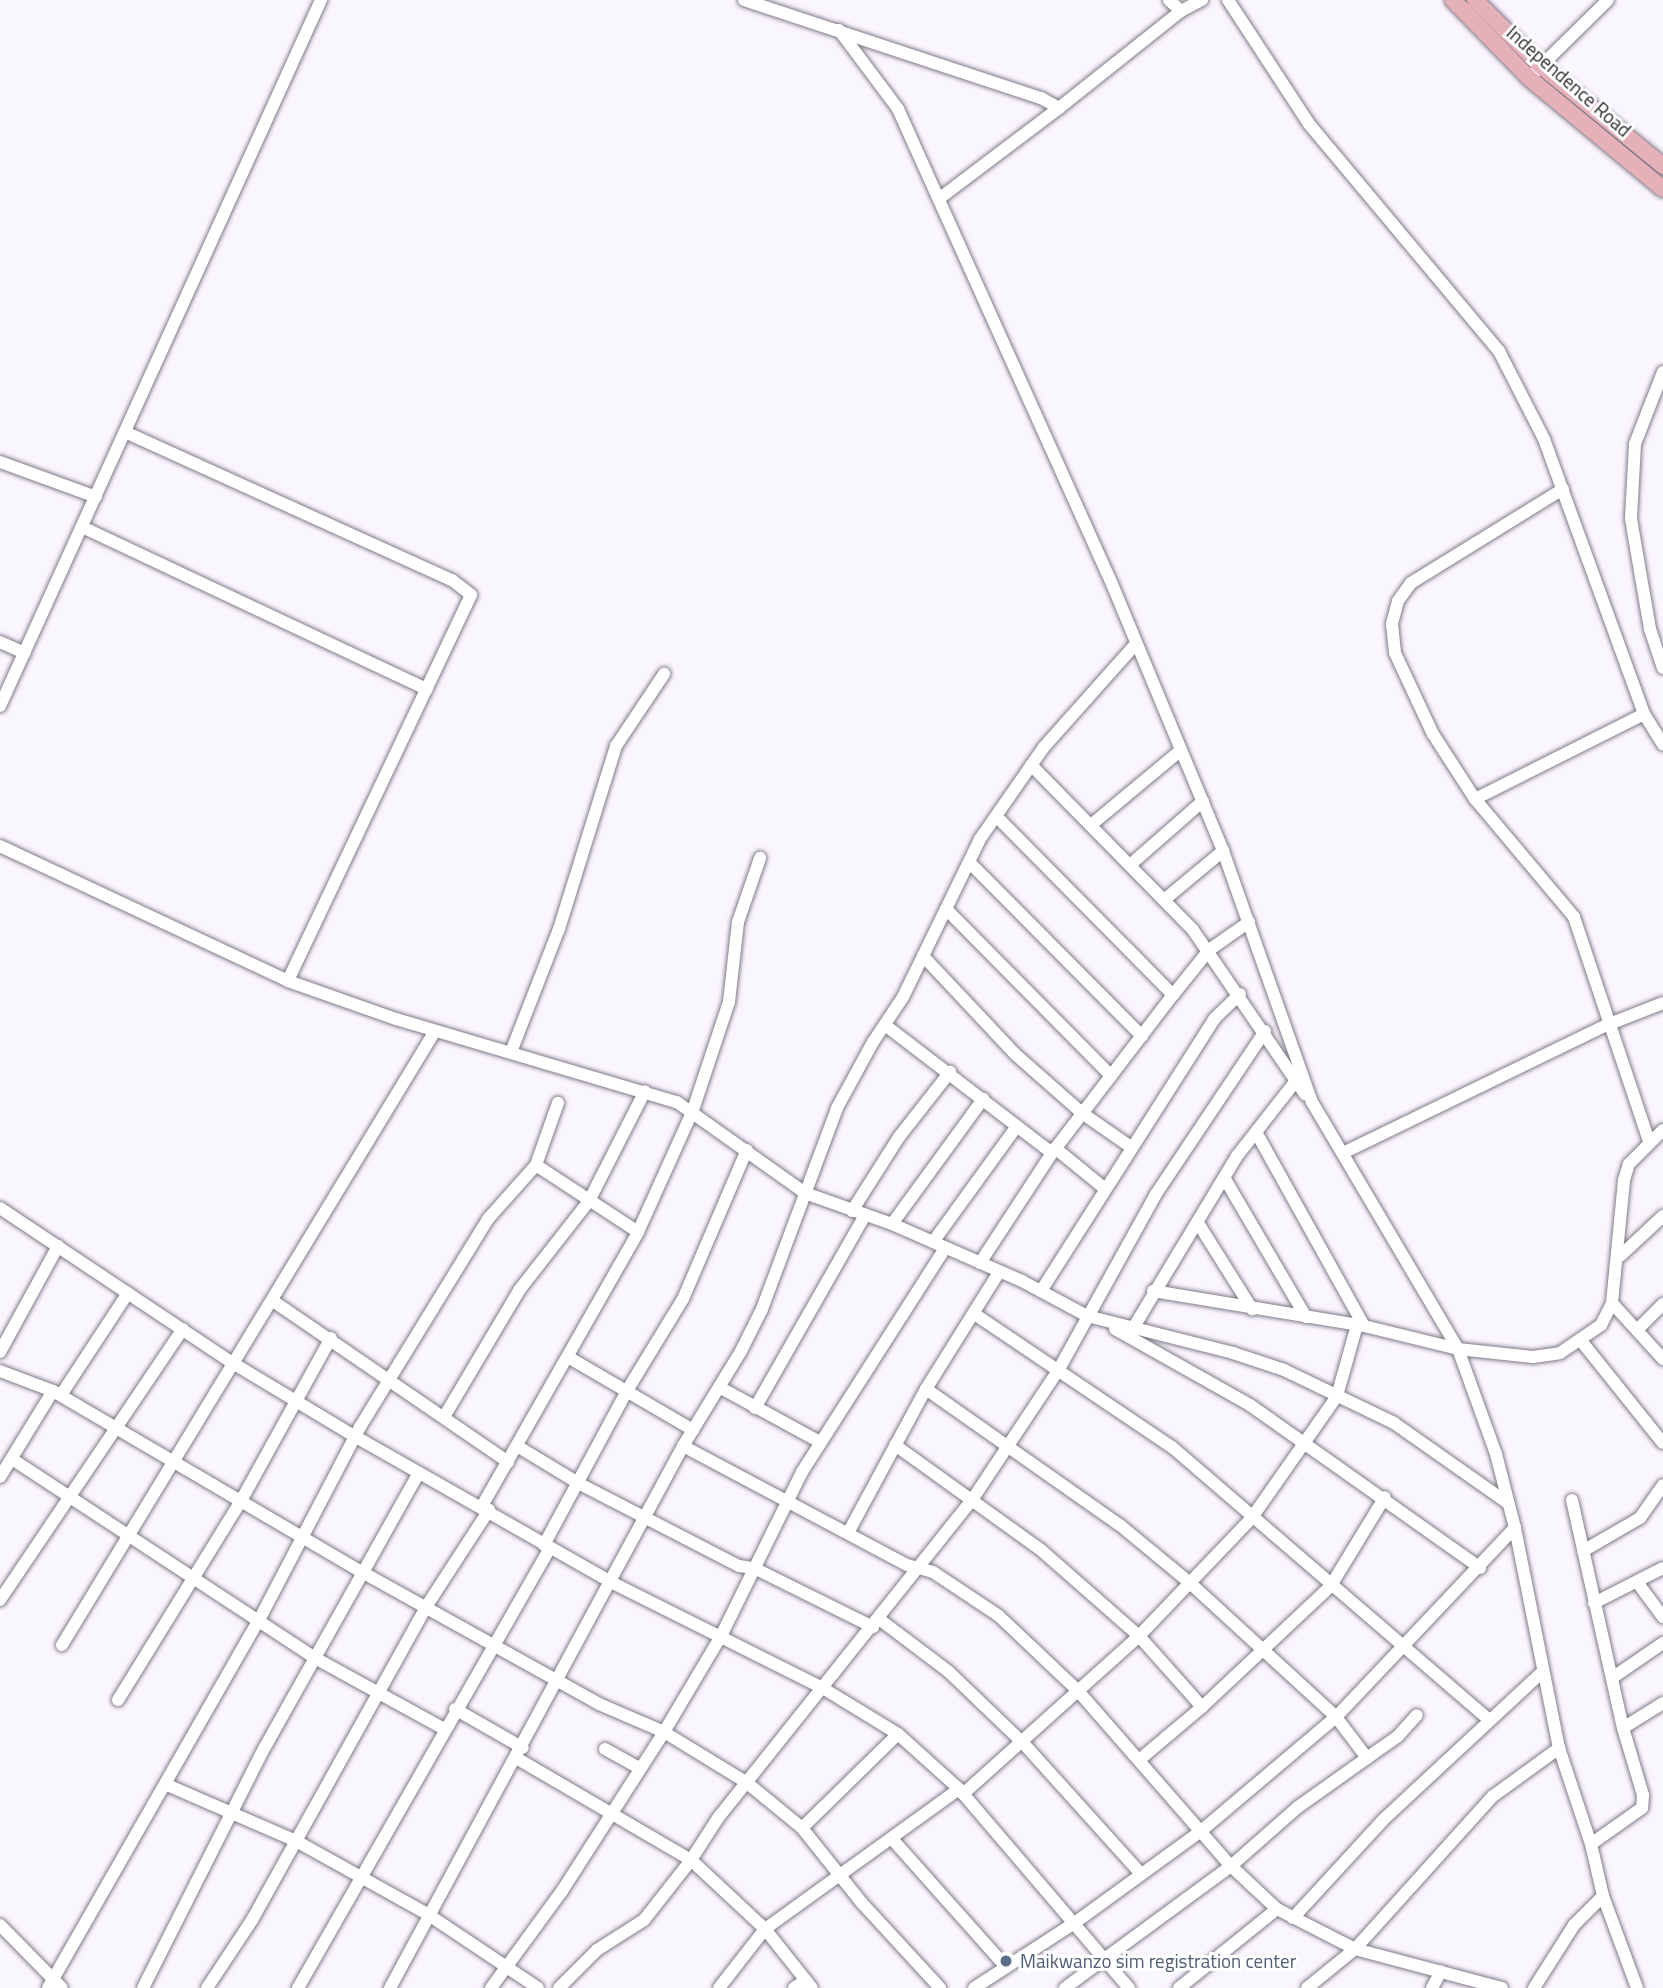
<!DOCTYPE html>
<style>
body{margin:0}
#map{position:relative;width:1663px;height:1988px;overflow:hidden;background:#faf6fe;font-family:"Titillium Web",sans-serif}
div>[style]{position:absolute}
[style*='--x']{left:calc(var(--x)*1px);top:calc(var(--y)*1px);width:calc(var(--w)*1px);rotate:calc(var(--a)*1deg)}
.roads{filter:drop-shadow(0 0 2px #807a87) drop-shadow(0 0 2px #807a87)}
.minor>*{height:12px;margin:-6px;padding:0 6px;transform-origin:6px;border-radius:6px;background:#fff}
.major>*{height:16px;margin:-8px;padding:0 8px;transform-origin:8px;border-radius:8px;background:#e6b0b8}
.dots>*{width:19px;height:19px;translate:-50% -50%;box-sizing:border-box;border:4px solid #fff;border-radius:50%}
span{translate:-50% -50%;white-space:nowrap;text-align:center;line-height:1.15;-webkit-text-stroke:6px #fff;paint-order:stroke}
.street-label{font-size:19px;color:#2a272d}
.service-label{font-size:19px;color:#4e5e75}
.left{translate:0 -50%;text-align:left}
</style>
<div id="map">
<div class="roads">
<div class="minor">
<div style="--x:744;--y:0;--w:313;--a:18.3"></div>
<div style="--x:1041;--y:98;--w:21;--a:29"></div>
<div style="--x:1059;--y:108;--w:156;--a:-38.5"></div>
<div style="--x:1181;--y:11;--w:24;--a:-28"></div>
<div style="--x:1169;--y:0;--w:16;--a:43"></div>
<div style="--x:1228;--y:0;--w:148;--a:56.8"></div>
<div style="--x:1309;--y:124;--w:296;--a:50.1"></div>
<div style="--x:1499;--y:351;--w:99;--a:62.9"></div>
<div style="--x:1544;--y:439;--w:293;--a:70"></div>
<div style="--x:1644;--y:714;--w:36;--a:58"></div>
<div style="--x:839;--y:30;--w:99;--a:53.2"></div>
<div style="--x:898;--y:109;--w:521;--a:65.75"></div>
<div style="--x:1112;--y:584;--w:289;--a:67.4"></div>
<div style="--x:1223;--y:851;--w:266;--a:70.5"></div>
<div style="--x:1312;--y:1102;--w:287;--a:59.4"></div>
<div style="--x:1458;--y:1349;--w:112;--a:70.1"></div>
<div style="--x:1496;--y:1454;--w:76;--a:75.6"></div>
<div style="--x:1515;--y:1528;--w:224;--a:78.7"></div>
<div style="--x:1559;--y:1748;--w:101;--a:71.6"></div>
<div style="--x:1591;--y:1844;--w:53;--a:77"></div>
<div style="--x:1603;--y:1896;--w:98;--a:69.7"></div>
<div style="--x:1536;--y:71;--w:101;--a:-44.6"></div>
<div style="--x:940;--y:198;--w:149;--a:-37.1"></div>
<div style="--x:1663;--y:372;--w:77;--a:111.3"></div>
<div style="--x:1635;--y:444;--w:75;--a:93.1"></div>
<div style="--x:1631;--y:519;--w:112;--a:80.2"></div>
<div style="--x:1650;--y:629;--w:41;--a:71.6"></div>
<div style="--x:125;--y:432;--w:359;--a:24.4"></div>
<div style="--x:452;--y:580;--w:24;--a:38"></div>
<div style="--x:471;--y:595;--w:427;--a:115.4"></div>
<div style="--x:0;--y:462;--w:102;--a:20"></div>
<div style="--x:1563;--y:489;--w:179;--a:148.3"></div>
<div style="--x:1411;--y:583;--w:22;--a:126"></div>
<div style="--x:1398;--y:601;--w:24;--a:105"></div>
<div style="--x:1392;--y:624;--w:29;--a:84"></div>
<div style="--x:1395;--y:653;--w:89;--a:64.9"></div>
<div style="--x:1433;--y:734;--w:77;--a:57.1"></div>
<div style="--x:1475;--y:799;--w:154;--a:50"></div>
<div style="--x:1574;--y:917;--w:236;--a:71.5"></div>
<div style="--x:82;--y:527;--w:381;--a:25.2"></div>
<div style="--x:0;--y:642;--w:27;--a:24"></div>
<div style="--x:0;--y:706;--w:776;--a:-65.55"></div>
<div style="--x:1031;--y:765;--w:231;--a:45.5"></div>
<div style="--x:1193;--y:930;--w:199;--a:55.7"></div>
<div style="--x:1475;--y:799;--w:189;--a:-26.7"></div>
<div style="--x:997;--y:817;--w:250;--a:45.3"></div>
<div style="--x:1091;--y:825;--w:117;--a:-39.8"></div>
<div style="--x:0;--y:846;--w:318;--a:25.1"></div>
<div style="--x:288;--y:981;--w:114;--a:19.4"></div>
<div style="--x:396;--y:1019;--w:293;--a:16.5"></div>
<div style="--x:677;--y:1102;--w:157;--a:35.4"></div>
<div style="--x:805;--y:1193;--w:92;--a:19.6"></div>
<div style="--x:892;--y:1224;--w:142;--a:23.7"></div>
<div style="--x:1022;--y:1281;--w:74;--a:28.3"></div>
<div style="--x:1087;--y:1316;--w:151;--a:14.2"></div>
<div style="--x:1233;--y:1353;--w:54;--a:18.4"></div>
<div style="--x:1284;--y:1370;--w:122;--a:25.7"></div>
<div style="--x:1394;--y:1423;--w:139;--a:35.1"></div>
<div style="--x:970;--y:863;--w:244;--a:45.2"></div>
<div style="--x:1130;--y:865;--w:97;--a:-41.2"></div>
<div style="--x:1164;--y:900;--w:77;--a:-39.7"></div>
<div style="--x:946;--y:909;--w:235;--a:45.3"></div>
<div style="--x:923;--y:956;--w:134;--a:46.8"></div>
<div style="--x:1015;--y:1054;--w:89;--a:41.4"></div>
<div style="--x:1082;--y:1113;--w:60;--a:34.8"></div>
<div style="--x:885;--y:1025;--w:210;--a:37.5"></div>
<div style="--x:511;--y:1052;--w:132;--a:-68.7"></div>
<div style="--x:559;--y:929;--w:192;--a:-72.7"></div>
<div style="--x:616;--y:746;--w:87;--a:-56.3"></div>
<div style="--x:1256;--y:1132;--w:222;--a:60.9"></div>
<div style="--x:1055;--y:1148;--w:63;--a:39.2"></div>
<div style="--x:1343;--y:1153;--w:293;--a:-25.9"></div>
<div style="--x:1607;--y:1025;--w:60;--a:-21.4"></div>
<div style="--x:536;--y:1165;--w:122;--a:33.3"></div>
<div style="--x:1225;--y:1179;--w:160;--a:59.6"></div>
<div style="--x:0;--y:1208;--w:278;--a:33.7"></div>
<div style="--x:231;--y:1362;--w:146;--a:31"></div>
<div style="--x:356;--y:1437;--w:293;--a:29.6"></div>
<div style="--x:611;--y:1582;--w:235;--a:26.6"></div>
<div style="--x:821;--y:1687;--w:90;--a:31.4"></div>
<div style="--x:898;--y:1734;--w:82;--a:42"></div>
<div style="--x:959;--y:1789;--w:262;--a:49.5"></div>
<div style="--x:852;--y:1211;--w:88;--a:-57.6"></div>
<div style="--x:899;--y:1137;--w:83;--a:-51.9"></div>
<div style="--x:1198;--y:1223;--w:102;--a:57.9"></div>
<div style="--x:892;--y:1224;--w:155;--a:-53.9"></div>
<div style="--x:933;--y:1242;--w:143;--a:-54.1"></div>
<div style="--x:1620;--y:1256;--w:59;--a:-42.9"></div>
<div style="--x:980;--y:1263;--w:131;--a:-56.8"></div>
<div style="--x:1052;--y:1153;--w:199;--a:-52.6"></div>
<div style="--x:1173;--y:995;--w:58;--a:-51.3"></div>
<div style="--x:1209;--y:950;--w:49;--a:-35"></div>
<div style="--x:1041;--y:1291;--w:322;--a:-57.5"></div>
<div style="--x:1214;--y:1019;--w:36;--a:-44"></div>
<div style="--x:1153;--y:1291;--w:214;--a:9.4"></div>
<div style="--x:1364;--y:1326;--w:97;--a:13.7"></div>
<div style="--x:1458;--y:1349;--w:75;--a:6.1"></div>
<div style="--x:1533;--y:1357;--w:27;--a:-8"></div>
<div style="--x:1560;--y:1353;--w:50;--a:-34.3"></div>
<div style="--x:1601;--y:1325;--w:25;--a:-63"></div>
<div style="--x:1612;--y:1303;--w:124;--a:-84.4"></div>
<div style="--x:1624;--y:1180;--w:17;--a:-73"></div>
<div style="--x:1629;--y:1164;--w:48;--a:-45"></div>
<div style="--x:273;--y:1301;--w:285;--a:34.4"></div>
<div style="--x:1612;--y:1303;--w:76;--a:47.7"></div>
<div style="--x:976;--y:1315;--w:236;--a:34"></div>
<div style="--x:1172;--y:1447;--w:417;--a:40.7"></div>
<div style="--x:1115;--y:1329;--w:155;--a:29.4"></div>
<div style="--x:1250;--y:1405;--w:282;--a:35.3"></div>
<div style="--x:1132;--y:1330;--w:203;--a:-58.9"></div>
<div style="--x:1237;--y:1156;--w:94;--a:-51.9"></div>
<div style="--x:1637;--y:1330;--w:37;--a:-45"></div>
<div style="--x:1582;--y:1342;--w:129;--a:51.3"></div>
<div style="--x:0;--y:1352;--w:121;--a:-61.3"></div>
<div style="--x:568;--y:1357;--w:145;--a:30.3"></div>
<div style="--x:0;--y:1371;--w:57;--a:20.7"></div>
<div style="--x:53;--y:1391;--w:358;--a:30.4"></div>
<div style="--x:362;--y:1572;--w:271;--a:29.1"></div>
<div style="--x:599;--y:1704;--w:71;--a:23.3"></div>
<div style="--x:664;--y:1732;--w:96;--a:31.4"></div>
<div style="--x:746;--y:1782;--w:72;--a:39.4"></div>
<div style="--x:802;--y:1828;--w:95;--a:51.4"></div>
<div style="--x:861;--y:1902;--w:117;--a:47.4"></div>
<div style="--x:719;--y:1387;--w:115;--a:28.6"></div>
<div style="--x:926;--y:1389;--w:238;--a:35.1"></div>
<div style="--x:1121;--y:1526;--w:89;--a:39.6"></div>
<div style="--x:1190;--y:1583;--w:198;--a:42.5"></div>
<div style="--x:1336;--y:1717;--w:51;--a:52.9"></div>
<div style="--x:1367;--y:1758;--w:85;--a:144.6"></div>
<div style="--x:1298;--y:1807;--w:89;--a:138.6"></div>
<div style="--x:1231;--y:1866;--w:206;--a:143.7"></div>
<div style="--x:61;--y:1395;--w:122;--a:-56.7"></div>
<div style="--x:755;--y:1408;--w:222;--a:-60.3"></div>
<div style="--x:444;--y:1417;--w:149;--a:-59.3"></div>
<div style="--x:520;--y:1289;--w:112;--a:-51.9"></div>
<div style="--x:589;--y:1201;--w:123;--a:-63"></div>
<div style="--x:895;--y:1445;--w:180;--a:35.7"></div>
<div style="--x:1041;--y:1550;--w:130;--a:41.3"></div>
<div style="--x:1139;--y:1636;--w:95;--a:48.4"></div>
<div style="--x:1202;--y:1707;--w:82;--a:139.9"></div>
<div style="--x:517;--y:1446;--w:71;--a:31.2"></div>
<div style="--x:578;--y:1483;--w:181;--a:27.3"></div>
<div style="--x:739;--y:1566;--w:15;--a:8"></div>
<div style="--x:754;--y:1568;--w:133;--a:26.4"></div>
<div style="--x:683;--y:1446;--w:254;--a:28"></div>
<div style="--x:907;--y:1565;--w:27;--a:15"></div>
<div style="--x:933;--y:1572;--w:79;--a:33.7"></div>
<div style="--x:999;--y:1616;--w:110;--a:43.5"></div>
<div style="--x:1079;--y:1692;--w:231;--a:48.9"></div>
<div style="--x:1231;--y:1866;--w:63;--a:43.1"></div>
<div style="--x:1277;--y:1909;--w:88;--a:27.1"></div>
<div style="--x:1355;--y:1949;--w:152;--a:14.9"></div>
<div style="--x:12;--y:1459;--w:363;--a:33.3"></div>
<div style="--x:315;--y:1658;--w:147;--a:28.8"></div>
<div style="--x:0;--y:1477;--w:101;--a:-58.4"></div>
<div style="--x:1572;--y:1500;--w:234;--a:77.4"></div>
<div style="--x:1623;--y:1728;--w:70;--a:73.4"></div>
<div style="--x:1643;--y:1795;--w:13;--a:94"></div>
<div style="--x:1642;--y:1808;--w:62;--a:144.8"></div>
<div style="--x:482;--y:1506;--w:315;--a:-60.3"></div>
<div style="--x:638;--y:1232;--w:134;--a:-65.7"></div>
<div style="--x:693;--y:1110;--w:114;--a:-71.6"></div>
<div style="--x:729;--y:1002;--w:81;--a:-83.6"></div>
<div style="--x:738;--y:922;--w:68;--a:-71"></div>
<div style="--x:848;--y:1533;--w:164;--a:-61.6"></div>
<div style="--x:926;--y:1389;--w:138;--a:-58"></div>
<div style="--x:544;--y:1545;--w:177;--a:-61.7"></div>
<div style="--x:628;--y:1389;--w:105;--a:-58.6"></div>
<div style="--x:683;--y:1299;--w:162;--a:-66.8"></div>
<div style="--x:1583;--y:1551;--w:66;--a:-30.1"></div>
<div style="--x:1640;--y:1518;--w:40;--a:-55.1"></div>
<div style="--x:1637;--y:1582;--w:44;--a:53.4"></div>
<div style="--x:0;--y:1600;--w:327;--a:-56"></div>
<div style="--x:1594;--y:1603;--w:77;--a:-26.9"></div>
<div style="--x:879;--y:1619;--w:88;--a:37.1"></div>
<div style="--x:949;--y:1672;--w:104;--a:43.8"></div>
<div style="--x:1024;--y:1744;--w:175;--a:48"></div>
<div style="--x:62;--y:1645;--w:718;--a:-58.72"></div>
<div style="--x:1612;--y:1678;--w:62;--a:-34.5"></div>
<div style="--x:118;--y:1700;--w:236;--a:-58.3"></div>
<div style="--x:242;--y:1499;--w:184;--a:-61.1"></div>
<div style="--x:1202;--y:1707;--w:175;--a:-43.2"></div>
<div style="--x:1330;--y:1587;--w:105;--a:-58.6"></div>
<div style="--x:455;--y:1709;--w:78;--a:29.8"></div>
<div style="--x:1623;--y:1728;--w:47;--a:-32"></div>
<div style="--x:605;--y:1749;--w:39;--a:29"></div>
<div style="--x:1367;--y:1758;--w:38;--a:-35"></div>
<div style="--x:1398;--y:1736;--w:28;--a:-48"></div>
<div style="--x:518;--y:1759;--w:200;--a:30.3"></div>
<div style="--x:691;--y:1860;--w:101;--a:43"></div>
<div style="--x:765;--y:1929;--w:75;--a:51.5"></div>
<div style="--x:167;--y:1785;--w:141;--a:23.5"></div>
<div style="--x:296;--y:1841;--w:152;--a:29.1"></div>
<div style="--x:429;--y:1915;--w:131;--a:33.8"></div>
<div style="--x:963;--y:1794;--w:237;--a:-41.9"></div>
<div style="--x:1139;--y:1636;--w:162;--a:-46.3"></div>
<div style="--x:1251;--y:1519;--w:150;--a:-55"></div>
<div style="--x:1337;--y:1396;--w:74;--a:-74.3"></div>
<div style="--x:802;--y:1828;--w:134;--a:-44.4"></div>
<div style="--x:893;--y:1840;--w:170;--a:48.3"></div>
<div style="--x:1293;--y:1918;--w:134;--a:-47.4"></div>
<div style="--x:1384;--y:1819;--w:216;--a:-42.9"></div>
<div style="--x:0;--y:1925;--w:88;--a:45.5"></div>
<div style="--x:48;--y:1988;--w:422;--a:-60.2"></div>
<div style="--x:258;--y:1622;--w:220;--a:-62.4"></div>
<div style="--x:360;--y:1427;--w:244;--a:-58.4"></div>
<div style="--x:488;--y:1219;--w:72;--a:-48.4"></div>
<div style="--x:536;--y:1165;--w:66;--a:-70.5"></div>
<div style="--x:143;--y:1988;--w:270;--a:-63.2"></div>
<div style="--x:265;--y:1747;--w:314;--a:-60.7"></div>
<div style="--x:207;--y:1988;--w:82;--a:-56.5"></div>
<div style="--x:252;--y:1920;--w:358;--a:-60.9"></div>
<div style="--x:426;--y:1607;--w:116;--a:-57"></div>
<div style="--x:298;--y:1988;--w:507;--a:-60.2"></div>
<div style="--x:390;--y:1988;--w:616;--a:-61.6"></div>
<div style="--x:683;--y:1446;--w:111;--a:-58.6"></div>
<div style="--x:741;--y:1351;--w:47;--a:-63.4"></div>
<div style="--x:762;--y:1309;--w:215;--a:-69.5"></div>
<div style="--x:837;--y:1108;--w:75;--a:-61.4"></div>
<div style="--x:873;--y:1042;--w:54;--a:-56.3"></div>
<div style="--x:903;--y:997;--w:176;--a:-64"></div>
<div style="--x:980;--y:839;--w:112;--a:-55.2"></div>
<div style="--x:1044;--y:747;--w:137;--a:-48.3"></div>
<div style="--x:491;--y:1988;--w:120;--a:-53.8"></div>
<div style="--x:562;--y:1891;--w:189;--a:-57.3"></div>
<div style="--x:664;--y:1732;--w:112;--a:-59.3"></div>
<div style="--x:721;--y:1636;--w:183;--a:-63.7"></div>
<div style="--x:802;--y:1472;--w:266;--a:-57.4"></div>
<div style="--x:559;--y:1988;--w:54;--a:-45"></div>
<div style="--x:597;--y:1950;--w:56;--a:-32.6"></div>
<div style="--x:644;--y:1920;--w:76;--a:-51.9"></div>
<div style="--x:691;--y:1860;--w:50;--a:-57.3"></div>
<div style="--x:718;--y:1818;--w:411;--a:-51.4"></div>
<div style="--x:974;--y:1497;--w:154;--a:-56.4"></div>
<div style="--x:1059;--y:1369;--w:200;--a:-61"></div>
<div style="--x:1156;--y:1194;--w:196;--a:-56.2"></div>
<div style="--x:719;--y:1988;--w:75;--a:-52.1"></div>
<div style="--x:765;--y:1929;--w:239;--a:-35.8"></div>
<div style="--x:794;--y:1988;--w:14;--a:-34"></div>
<div style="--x:974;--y:1988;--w:118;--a:-32.9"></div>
<div style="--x:1073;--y:1924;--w:158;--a:-36"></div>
<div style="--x:1201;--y:1831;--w:177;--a:-40.2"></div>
<div style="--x:1336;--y:1717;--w:260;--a:-46.6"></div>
<div style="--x:1179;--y:1988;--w:126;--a:-38.9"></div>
<div style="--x:1307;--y:1988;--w:62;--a:-39.1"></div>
<div style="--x:1355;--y:1949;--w:206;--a:-48"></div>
<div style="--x:1493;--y:1796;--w:82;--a:-36"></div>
<div style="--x:1432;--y:1988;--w:19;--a:-62"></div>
<div style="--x:1534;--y:1988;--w:75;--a:-57.6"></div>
<div style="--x:1574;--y:1925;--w:41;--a:-45"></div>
</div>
<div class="major">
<div style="--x:1453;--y:0;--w:109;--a:45.7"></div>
<div style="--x:1529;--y:78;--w:174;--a:39.6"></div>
<div style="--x:1475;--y:0;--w:93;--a:45"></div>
<div style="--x:1541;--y:66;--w:158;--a:39.3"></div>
</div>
</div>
<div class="dots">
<div style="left:1006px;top:1961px;background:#5c6f8a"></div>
</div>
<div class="street-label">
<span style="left:1569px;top:81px;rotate:41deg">Independence Road</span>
</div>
<div class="service-label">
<span class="left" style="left:1020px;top:1961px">Maikwanzo sim registration center</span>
</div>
</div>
